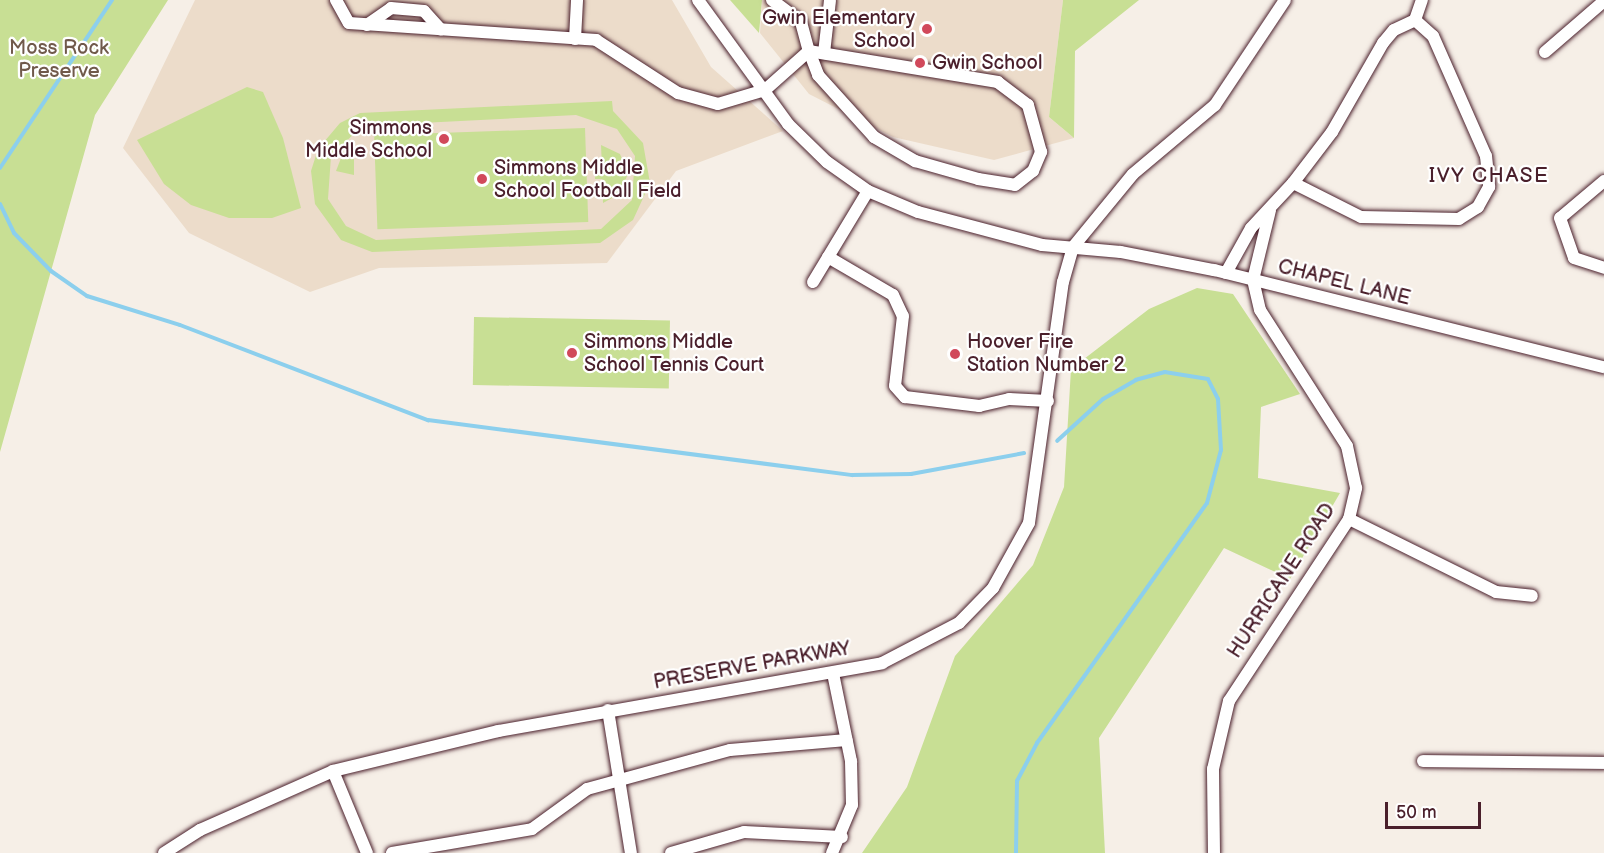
<!DOCTYPE html>
<style>
body{margin:0}
#map{position:relative;width:1604px;height:853px;overflow:hidden;background:#f6efe7;font-family:"Balsamiq Sans",sans-serif}
div>[style]{position:absolute}
[style*='--x']{left:calc(var(--x)*1px);top:calc(var(--y)*1px);width:calc(var(--w)*1px);rotate:calc(var(--a)*1deg)}
.built>*{inset:0;background:#ecdcca}
.green>*{inset:0;background:#c8df94;transform-origin:0 0}
.stream>*{height:4px;margin:-2px;padding:0 2px;transform-origin:2px;border-radius:2px;background:#8ccfed}
.roads{filter:drop-shadow(0 0 2px #4a1f2b) drop-shadow(0 0 2px #4a1f2b)}
.minor>*{height:12px;margin:-6px;padding:0 6px;transform-origin:6px;border-radius:6px;background:#fff}
.dots>*{width:16px;height:16px;translate:-50% -50%;box-sizing:border-box;border:3px solid #fff;border-radius:50%}
span{translate:-50% -50%;white-space:nowrap;text-align:center;line-height:1.15;-webkit-text-stroke:4.5px #fff;paint-order:stroke}
.poi-label{font-size:20px;color:#4a1f2b}
.right{translate:-100% -50%;text-align:right}
.left{translate:0 -50%;text-align:left}
.park-label{font-size:20px;color:#70594a}
.street-label{font-size:20px;color:#4a1f2b}
.neighbourhood-label{font-size:21px;color:#4a1f2b;letter-spacing:1.5px}
.scale{position:absolute;left:1385px;top:802px;width:96px;height:27px;box-sizing:border-box;border:3px solid #4a1f2b;border-top:0;padding-left:8px;font-size:18px;line-height:21px;white-space:nowrap;color:#4a1f2b;-webkit-text-stroke:4px #fff;paint-order:stroke}
</style>
<div id="map">
<div class="built">
<div style="clip-path:polygon(195px 0,672px 0,711px 67px,783px 131px,676px 171px,607px 263px,379px 268px,310px 292px,189px 233px,123px 148px)"></div>
<div style="clip-path:polygon(762px 0,1063px 0,1049px 117px,1074px 138px,994px 160px,893px 137px,809px 94px,760px 33px)"></div>
</div>
<div class="green">
<div style="clip-path:polygon(0 0,168px 0,95px 115px,0 452px)"></div>
<div style="clip-path:polygon(730px 0,762px 0,759px 33px)"></div>
<div style="clip-path:polygon(1063px 0,1139px 0,1075px 51px,1074px 138px,1049px 117px)"></div>
<div style="clip-path:polygon(247px 87px,263px 92px,283px 138px,301px 208px,272px 218px,229px 218px,191px 205px,164px 184px,137px 140px)"></div>
<div style="clip-path:polygon(evenodd,612px 101px,613px 111px,643px 143px,650px 183px,633px 220px,600px 243px,372px 252px,341px 240px,315px 204px,311px 171px,318px 149px,340px 123px,360px 113px,612px 101px,576px 115px,617px 129px,635px 156px,632px 200px,601px 229px,376px 240px,346px 226px,328px 199px,331px 156px,362px 126px,576px 115px)"></div>
<div style="left:585px;top:128px;width:94px;height:211px;rotate:88deg"></div>
<div style="clip-path:polygon(348px 140px,354px 141px,354px 175px,336px 171px)"></div>
<div style="clip-path:polygon(601px 145px,620px 154px,628px 173px,621px 193px,603px 203px,602px 179px,595px 179px,595px 170px,602px 169px)"></div>
<div style="clip-path:polygon(1197px 288px,1233px 294px,1300px 394px,1261px 407px,1258px 478px,1340px 493px,1290px 579px,1224px 548px,1099px 738px,1105px 853px,862px 853px,907px 787px,955px 656px,1033px 565px,1064px 487px,1071px 369px,1149px 309px)"></div>
<div style="left:474px;top:317px;width:196px;height:68px;rotate:1deg"></div>
</div>
<div class="stream">
<div style="--x:0;--y:168;--w:202;--a:-56.3"></div>
<div style="--x:0;--y:204;--w:32;--a:64"></div>
<div style="--x:14;--y:233;--w:53;--a:45.8"></div>
<div style="--x:51;--y:271;--w:44;--a:34.8"></div>
<div style="--x:87;--y:296;--w:97;--a:17.3"></div>
<div style="--x:180;--y:325;--w:266;--a:21"></div>
<div style="--x:428;--y:420;--w:428;--a:7.4"></div>
<div style="--x:852;--y:475;--w:59;--a:-1"></div>
<div style="--x:911;--y:474;--w:115;--a:-10.5"></div>
<div style="--x:1016;--y:853;--w:72;--a:-89.2"></div>
<div style="--x:1017;--y:781;--w:43;--a:-62.2"></div>
<div style="--x:1037;--y:743;--w:294;--a:-54.7"></div>
<div style="--x:1207;--y:503;--w:55;--a:-75.2"></div>
<div style="--x:1221;--y:450;--w:51;--a:-93.4"></div>
<div style="--x:1218;--y:399;--w:22;--a:-117"></div>
<div style="--x:1208;--y:379;--w:44;--a:-170.8"></div>
<div style="--x:1165;--y:372;--w:30;--a:165"></div>
<div style="--x:1136;--y:380;--w:38;--a:150"></div>
<div style="--x:1103;--y:399;--w:62;--a:137.6"></div>
</div>
<div class="roads">
<div class="minor">
<div style="--x:336;--y:0;--w:26;--a:61"></div>
<div style="--x:349;--y:23;--w:248;--a:3.9"></div>
<div style="--x:596;--y:40;--w:98;--a:32.9"></div>
<div style="--x:678;--y:93;--w:41;--a:15.4"></div>
<div style="--x:718;--y:104;--w:49;--a:-16.6"></div>
<div style="--x:765;--y:90;--w:59;--a:-41.6"></div>
<div style="--x:698;--y:0;--w:153;--a:54"></div>
<div style="--x:788;--y:124;--w:54;--a:44.3"></div>
<div style="--x:827;--y:162;--w:50;--a:35.3"></div>
<div style="--x:868;--y:191;--w:54;--a:22.8"></div>
<div style="--x:918;--y:212;--w:128;--a:14.9"></div>
<div style="--x:1042;--y:245;--w:79;--a:5.1"></div>
<div style="--x:1121;--y:252;--w:95;--a:11"></div>
<div style="--x:1214;--y:270;--w:402;--a:14"></div>
<div style="--x:772;--y:0;--w:36;--a:37"></div>
<div style="--x:801;--y:22;--w:30;--a:75"></div>
<div style="--x:809;--y:51;--w:26;--a:69"></div>
<div style="--x:818;--y:75;--w:84;--a:47.9"></div>
<div style="--x:874;--y:137;--w:48;--a:30.3"></div>
<div style="--x:915;--y:161;--w:66;--a:15.9"></div>
<div style="--x:978;--y:179;--w:37;--a:9"></div>
<div style="--x:1015;--y:185;--w:23;--a:-38"></div>
<div style="--x:1033;--y:171;--w:21;--a:-67"></div>
<div style="--x:1041;--y:152;--w:49;--a:-105.5"></div>
<div style="--x:1028;--y:105;--w:38;--a:-143"></div>
<div style="--x:998;--y:82;--w:192;--a:-170.7"></div>
<div style="--x:1415;--y:20;--w:24;--a:42"></div>
<div style="--x:1433;--y:36;--w:131;--a:66.2"></div>
<div style="--x:1486;--y:156;--w:31;--a:84"></div>
<div style="--x:1489;--y:187;--w:23;--a:119"></div>
<div style="--x:1478;--y:207;--w:22;--a:148"></div>
<div style="--x:1459;--y:219;--w:98;--a:-178.8"></div>
<div style="--x:1361;--y:217;--w:76;--a:-153.4"></div>
<div style="--x:1293;--y:183;--w:64;--a:-52.6"></div>
<div style="--x:1332;--y:132;--w:103;--a:-60.2"></div>
<div style="--x:1383;--y:43;--w:17;--a:-50"></div>
<div style="--x:1394;--y:30;--w:23;--a:-25"></div>
<div style="--x:1415;--y:20;--w:21;--a:-71"></div>
<div style="--x:367;--y:25;--w:29;--a:-35"></div>
<div style="--x:391;--y:8;--w:33;--a:5"></div>
<div style="--x:424;--y:11;--w:25;--a:48"></div>
<div style="--x:575;--y:39;--w:39;--a:-87"></div>
<div style="--x:1545;--y:52;--w:78;--a:-40.8"></div>
<div style="--x:824;--y:53;--w:53;--a:-83.5"></div>
<div style="--x:1604;--y:181;--w:57;--a:139.9"></div>
<div style="--x:1560;--y:218;--w:42;--a:70.7"></div>
<div style="--x:1574;--y:258;--w:32;--a:18"></div>
<div style="--x:828;--y:257;--w:75;--a:30.3"></div>
<div style="--x:893;--y:295;--w:23;--a:65"></div>
<div style="--x:903;--y:316;--w:70;--a:96.5"></div>
<div style="--x:895;--y:386;--w:15;--a:48"></div>
<div style="--x:905;--y:397;--w:75;--a:6.9"></div>
<div style="--x:979;--y:406;--w:31;--a:-13"></div>
<div style="--x:1009;--y:399;--w:39;--a:3"></div>
<div style="--x:1226;--y:273;--w:51;--a:-60.9"></div>
<div style="--x:1251;--y:228;--w:62;--a:-47"></div>
<div style="--x:813;--y:282;--w:106;--a:-58.9"></div>
<div style="--x:1349;--y:519;--w:164;--a:26.4"></div>
<div style="--x:1496;--y:592;--w:36;--a:6"></div>
<div style="--x:608;--y:710;--w:145;--a:80.9"></div>
<div style="--x:1423;--y:761;--w:181;--a:0.6"></div>
<div style="--x:333;--y:771;--w:89;--a:67.5"></div>
<div style="--x:164;--y:853;--w:43;--a:-32.6"></div>
<div style="--x:200;--y:830;--w:145;--a:-23.9"></div>
<div style="--x:333;--y:771;--w:170;--a:-13.6"></div>
<div style="--x:498;--y:731;--w:390;--a:-10"></div>
<div style="--x:882;--y:663;--w:87;--a:-27.5"></div>
<div style="--x:959;--y:623;--w:49;--a:-45.8"></div>
<div style="--x:993;--y:588;--w:74;--a:-61"></div>
<div style="--x:1029;--y:523;--w:243;--a:-82"></div>
<div style="--x:1063;--y:282;--w:36;--a:-74"></div>
<div style="--x:1073;--y:247;--w:94;--a:-50.6"></div>
<div style="--x:1133;--y:174;--w:107;--a:-40.1"></div>
<div style="--x:1215;--y:105;--w:126;--a:-56.3"></div>
<div style="--x:392;--y:853;--w:142;--a:-9.7"></div>
<div style="--x:532;--y:829;--w:68;--a:-36"></div>
<div style="--x:587;--y:789;--w:148;--a:-15.3"></div>
<div style="--x:730;--y:750;--w:117;--a:-4.9"></div>
<div style="--x:671;--y:853;--w:76;--a:-16"></div>
<div style="--x:744;--y:832;--w:98;--a:2.9"></div>
<div style="--x:832;--y:853;--w:52;--a:-67.4"></div>
<div style="--x:852;--y:805;--w:44;--a:-91.3"></div>
<div style="--x:851;--y:761;--w:90;--a:-101.6"></div>
<div style="--x:1214;--y:853;--w:84;--a:-90.7"></div>
<div style="--x:1213;--y:769;--w:70;--a:-76.8"></div>
<div style="--x:1229;--y:701;--w:218;--a:-56.6"></div>
<div style="--x:1349;--y:519;--w:32;--a:-77"></div>
<div style="--x:1356;--y:488;--w:43;--a:-102.1"></div>
<div style="--x:1347;--y:446;--w:161;--a:-122.6"></div>
<div style="--x:1260;--y:310;--w:31;--a:-103"></div>
<div style="--x:1253;--y:280;--w:72;--a:-76.3"></div>
</div>
</div>
<div class="dots">
<div style="left:927px;top:29px;background:#d1495b"></div>
<div style="left:920px;top:63px;background:#d1495b"></div>
<div style="left:444px;top:139px;background:#d1495b"></div>
<div style="left:482px;top:179px;background:#d1495b"></div>
<div style="left:572px;top:353px;background:#d1495b"></div>
<div style="left:955px;top:354px;background:#d1495b"></div>
</div>
<div class="poi-label">
<span class="right" style="left:915px;top:30px">Gwin Elementary<br>School</span>
<span class="left" style="left:932px;top:63px">Gwin School</span>
<span class="right" style="left:432px;top:140px">Simmons<br>Middle School</span>
<span class="left" style="left:494px;top:180px">Simmons Middle<br>School Football Field</span>
<span class="left" style="left:584px;top:354px">Simmons Middle<br>School Tennis Court</span>
<span class="left" style="left:967px;top:354px">Hoover Fire<br>Station Number 2</span>
</div>
<div class="park-label">
<span style="left:59px;top:60px">Moss Rock<br>Preserve</span>
</div>
<div class="street-label">
<span style="left:1344px;top:283px;rotate:14deg">CHAPEL LANE</span>
<span style="left:1282px;top:581px;rotate:-57deg">HURRICANE ROAD</span>
<span style="left:752px;top:666px;rotate:-10deg">PRESERVE PARKWAY</span>
</div>
<div class="neighbourhood-label">
<span style="left:1489px;top:176px">IVY CHASE</span>
</div>
<div class="scale">50 m</div>
</div>
